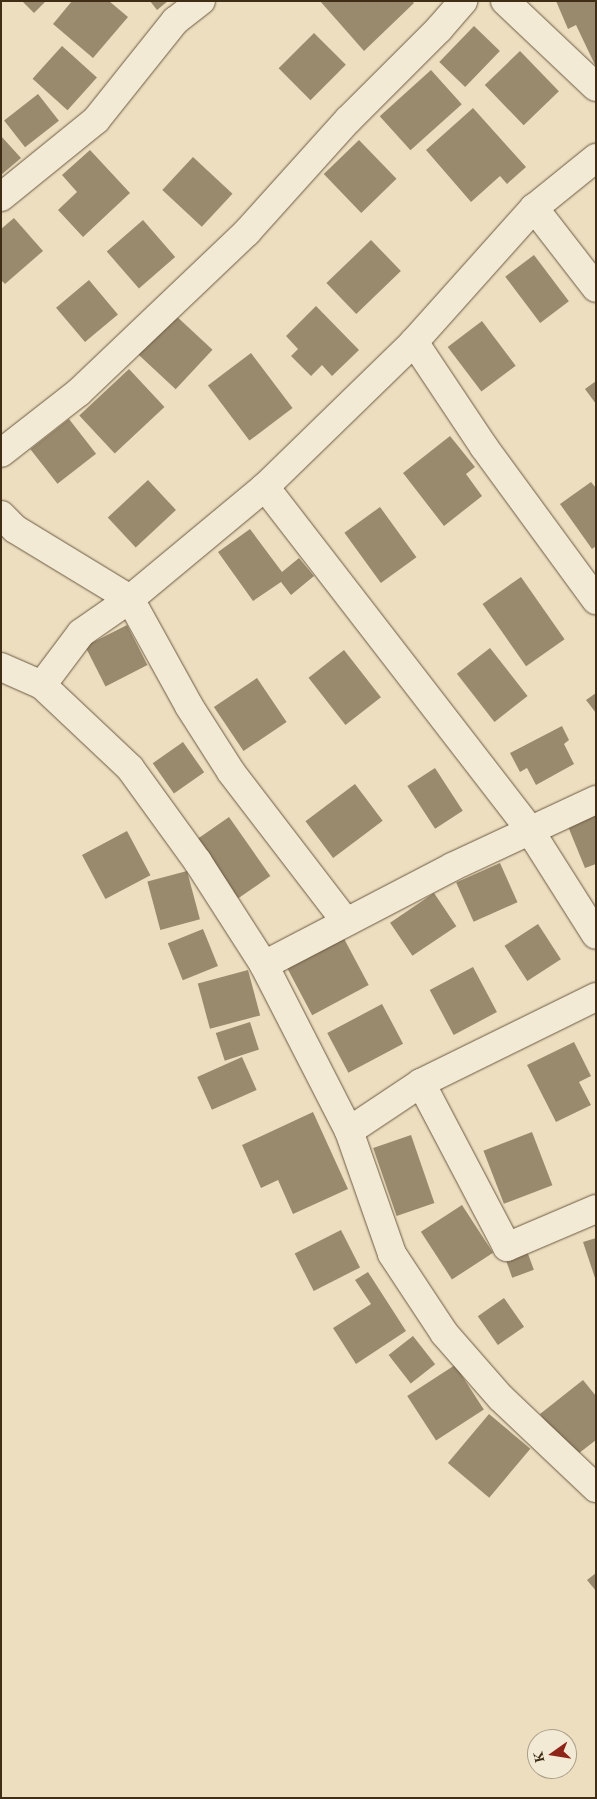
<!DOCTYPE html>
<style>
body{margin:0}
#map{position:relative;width:597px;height:1799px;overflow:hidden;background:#eddec0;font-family:"EB Garamond",serif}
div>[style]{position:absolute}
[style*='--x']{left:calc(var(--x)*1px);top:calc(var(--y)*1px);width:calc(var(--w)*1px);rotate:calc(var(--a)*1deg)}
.building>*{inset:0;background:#998a6e;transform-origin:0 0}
.roads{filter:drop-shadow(0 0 1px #6a5a40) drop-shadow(0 0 1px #6a5a40)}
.minor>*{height:28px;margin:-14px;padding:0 14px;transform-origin:14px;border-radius:14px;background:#f3ead6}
span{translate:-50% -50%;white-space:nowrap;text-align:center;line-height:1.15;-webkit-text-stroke:4px #f3ead6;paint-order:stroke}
.frame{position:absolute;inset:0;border:2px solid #3f2e15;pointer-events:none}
.north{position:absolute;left:527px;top:1729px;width:50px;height:50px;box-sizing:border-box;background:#f3ead6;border:1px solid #ab9f89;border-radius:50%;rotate:257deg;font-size:14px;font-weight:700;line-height:20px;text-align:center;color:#3f2e15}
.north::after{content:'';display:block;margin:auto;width:18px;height:22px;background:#8f2418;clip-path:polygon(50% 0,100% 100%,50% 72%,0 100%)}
</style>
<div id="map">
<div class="building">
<div style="clip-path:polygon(22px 1px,46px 1px,34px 13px)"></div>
<div style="clip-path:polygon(72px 1px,109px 1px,128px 17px,93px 58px,53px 24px)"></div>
<div style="clip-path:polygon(150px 1px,168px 1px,157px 10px)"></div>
<div style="clip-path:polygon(320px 1px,412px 1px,414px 3px,364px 51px)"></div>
<div style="clip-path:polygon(556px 1px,596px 1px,596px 67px,576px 25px,568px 29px)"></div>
<div style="left:474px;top:26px;width:36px;height:50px;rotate:44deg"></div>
<div style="left:314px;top:33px;width:45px;height:50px;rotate:45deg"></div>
<div style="left:62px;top:46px;width:47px;height:44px;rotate:42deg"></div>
<div style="left:520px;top:51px;width:56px;height:49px;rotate:46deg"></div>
<div style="left:431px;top:70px;width:46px;height:69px;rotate:48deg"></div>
<div style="left:38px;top:94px;width:34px;height:43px;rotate:52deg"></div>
<div style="clip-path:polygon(473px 108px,526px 167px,507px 184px,500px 176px,471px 202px,426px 150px)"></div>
<div style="clip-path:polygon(1px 136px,21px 158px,1px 175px)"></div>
<div style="left:359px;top:140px;width:54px;height:49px;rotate:46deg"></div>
<div style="clip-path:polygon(90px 150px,130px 193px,83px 237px,58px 210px,77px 192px,62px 175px)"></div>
<div style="left:193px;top:157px;width:54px;height:45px;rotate:43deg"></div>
<div style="clip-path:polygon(14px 218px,43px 251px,5px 284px,1px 280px,1px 229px)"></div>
<div style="left:143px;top:220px;width:49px;height:48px;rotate:49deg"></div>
<div style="left:371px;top:240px;width:43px;height:62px;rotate:46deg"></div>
<div style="left:534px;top:255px;width:58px;height:36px;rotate:53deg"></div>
<div style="left:89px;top:280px;width:45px;height:43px;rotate:50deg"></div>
<div style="clip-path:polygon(316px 306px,359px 350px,332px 376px,322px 365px,311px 376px,291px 356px,298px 349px,286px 336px)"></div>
<div style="left:173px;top:313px;width:54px;height:54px;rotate:43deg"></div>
<div style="left:482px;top:321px;width:56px;height:43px;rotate:53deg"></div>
<div style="left:251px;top:353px;width:69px;height:54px;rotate:53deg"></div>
<div style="left:129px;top:369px;width:52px;height:68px;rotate:47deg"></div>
<div style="clip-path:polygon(596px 381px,596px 404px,585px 389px)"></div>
<div style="left:69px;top:419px;width:44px;height:49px;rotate:52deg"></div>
<div style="clip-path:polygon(450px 436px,475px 467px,466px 474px,482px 496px,444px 526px,403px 473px)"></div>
<div style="left:148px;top:480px;width:41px;height:55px;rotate:47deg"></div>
<div style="clip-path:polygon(591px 482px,596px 488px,596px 546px,592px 549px,560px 504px)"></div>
<div style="left:380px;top:507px;width:62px;height:44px;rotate:54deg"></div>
<div style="clip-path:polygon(250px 529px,282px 572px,299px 558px,314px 576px,291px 595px,281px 582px,253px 601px,218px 552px)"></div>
<div style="left:521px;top:577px;width:76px;height:47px;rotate:55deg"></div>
<div style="left:127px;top:625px;width:45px;height:47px;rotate:63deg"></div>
<div style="left:490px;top:648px;width:61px;height:42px;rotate:52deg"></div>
<div style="left:344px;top:650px;width:60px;height:45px;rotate:52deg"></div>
<div style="left:257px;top:678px;width:53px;height:52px;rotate:56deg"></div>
<div style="clip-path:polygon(596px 693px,596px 713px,586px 700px)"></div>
<div style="clip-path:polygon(562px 726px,569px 740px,564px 744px,574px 764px,536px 785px,527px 768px,520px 772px,510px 753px)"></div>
<div style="left:183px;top:742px;width:37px;height:37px;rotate:55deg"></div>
<div style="left:435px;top:768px;width:51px;height:33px;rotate:57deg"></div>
<div style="left:355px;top:784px;width:46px;height:62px;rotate:53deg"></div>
<div style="clip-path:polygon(596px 812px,596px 864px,585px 868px,567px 824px)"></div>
<div style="left:229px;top:817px;width:72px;height:39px;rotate:55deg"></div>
<div style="left:127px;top:831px;width:50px;height:51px;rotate:62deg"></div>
<div style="left:500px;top:863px;width:43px;height:48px;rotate:66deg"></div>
<div style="left:187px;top:871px;width:50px;height:41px;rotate:75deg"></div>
<div style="left:434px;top:893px;width:40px;height:53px;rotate:56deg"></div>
<div style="left:538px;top:924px;width:42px;height:40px;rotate:57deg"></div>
<div style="left:203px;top:929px;width:40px;height:38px;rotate:68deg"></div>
<div style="left:341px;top:933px;width:59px;height:64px;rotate:62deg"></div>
<div style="left:473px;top:967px;width:51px;height:49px;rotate:62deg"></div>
<div style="left:248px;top:970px;width:47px;height:52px;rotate:75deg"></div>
<div style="left:382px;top:1004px;width:45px;height:62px;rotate:62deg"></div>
<div style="left:250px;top:1022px;width:29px;height:36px;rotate:72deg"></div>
<div style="clip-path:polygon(574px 1042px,591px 1076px,579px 1082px,591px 1105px,556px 1122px,527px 1065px)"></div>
<div style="left:242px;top:1057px;width:36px;height:49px;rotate:66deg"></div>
<div style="clip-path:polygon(313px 1112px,348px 1189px,293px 1214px,278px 1180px,261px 1188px,242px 1145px)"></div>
<div style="left:532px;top:1132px;width:57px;height:52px;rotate:69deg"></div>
<div style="left:411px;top:1135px;width:72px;height:40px;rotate:71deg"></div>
<div style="left:462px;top:1205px;width:57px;height:49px;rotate:57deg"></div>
<div style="left:341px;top:1230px;width:42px;height:52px;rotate:63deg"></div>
<div style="clip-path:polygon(596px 1238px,596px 1278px,595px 1278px,583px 1242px)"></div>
<div style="left:527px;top:1251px;width:20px;height:23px;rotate:70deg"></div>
<div style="clip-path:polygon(368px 1272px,406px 1331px,356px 1364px,333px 1328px,371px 1304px,355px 1280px)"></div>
<div style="left:504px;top:1298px;width:35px;height:32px;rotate:55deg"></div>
<div style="left:413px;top:1336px;width:36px;height:31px;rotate:52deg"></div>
<div style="left:455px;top:1365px;width:53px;height:57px;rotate:57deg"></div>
<div style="clip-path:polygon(583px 1380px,596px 1396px,596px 1440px,574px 1457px,540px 1414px)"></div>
<div style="left:489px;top:1414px;width:54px;height:64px;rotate:40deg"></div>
<div style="clip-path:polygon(596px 1573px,596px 1591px,587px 1580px)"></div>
</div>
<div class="roads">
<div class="minor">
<div style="--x:505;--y:1;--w:125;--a:43.4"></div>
<div style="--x:1;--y:197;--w:122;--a:-39"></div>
<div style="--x:96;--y:120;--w:127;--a:-51.4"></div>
<div style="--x:175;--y:21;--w:33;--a:-38"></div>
<div style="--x:534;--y:208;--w:101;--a:52.2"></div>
<div style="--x:414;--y:342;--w:126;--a:56.3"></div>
<div style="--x:484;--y:447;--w:190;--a:53.8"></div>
<div style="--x:1;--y:453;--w:99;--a:-38"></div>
<div style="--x:79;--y:392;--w:232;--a:-43.6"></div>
<div style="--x:247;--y:232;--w:151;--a:-48"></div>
<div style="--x:348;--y:120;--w:129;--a:-45"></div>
<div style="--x:439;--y:29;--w:37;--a:-49"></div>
<div style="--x:265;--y:487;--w:208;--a:-44.2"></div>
<div style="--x:414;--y:342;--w:180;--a:-48.2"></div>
<div style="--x:534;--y:208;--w:80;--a:-38.9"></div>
<div style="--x:1;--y:515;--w:20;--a:45"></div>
<div style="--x:15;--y:529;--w:135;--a:31.3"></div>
<div style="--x:130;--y:599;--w:175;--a:-39.7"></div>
<div style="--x:265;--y:487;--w:432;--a:52.3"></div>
<div style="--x:529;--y:829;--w:125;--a:57.7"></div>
<div style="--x:1;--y:667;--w:45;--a:23.7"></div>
<div style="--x:42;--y:685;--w:121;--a:43.3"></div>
<div style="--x:130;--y:768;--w:116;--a:54.1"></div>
<div style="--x:198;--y:862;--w:122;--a:57.3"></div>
<div style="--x:264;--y:965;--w:186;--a:62.9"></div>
<div style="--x:349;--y:1131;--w:130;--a:70.7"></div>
<div style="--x:392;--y:1254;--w:95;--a:56.6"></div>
<div style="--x:444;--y:1333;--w:86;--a:48.8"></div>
<div style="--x:501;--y:1398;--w:131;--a:43.5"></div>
<div style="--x:42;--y:685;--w:65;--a:-53.1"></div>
<div style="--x:81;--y:633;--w:60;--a:-34.8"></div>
<div style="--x:130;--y:599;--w:122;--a:61.1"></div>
<div style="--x:189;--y:706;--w:78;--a:57.5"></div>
<div style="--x:231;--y:772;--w:189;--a:52.5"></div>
<div style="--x:264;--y:965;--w:212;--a:-27.5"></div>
<div style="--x:452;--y:867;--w:159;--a:-25"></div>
<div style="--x:421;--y:1083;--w:185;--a:62.3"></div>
<div style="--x:507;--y:1247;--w:97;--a:-23.1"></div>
<div style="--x:349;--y:1131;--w:87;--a:-33.7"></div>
<div style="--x:421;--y:1083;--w:195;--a:-26.2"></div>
</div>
</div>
<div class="frame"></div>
<div class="north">K</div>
</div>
